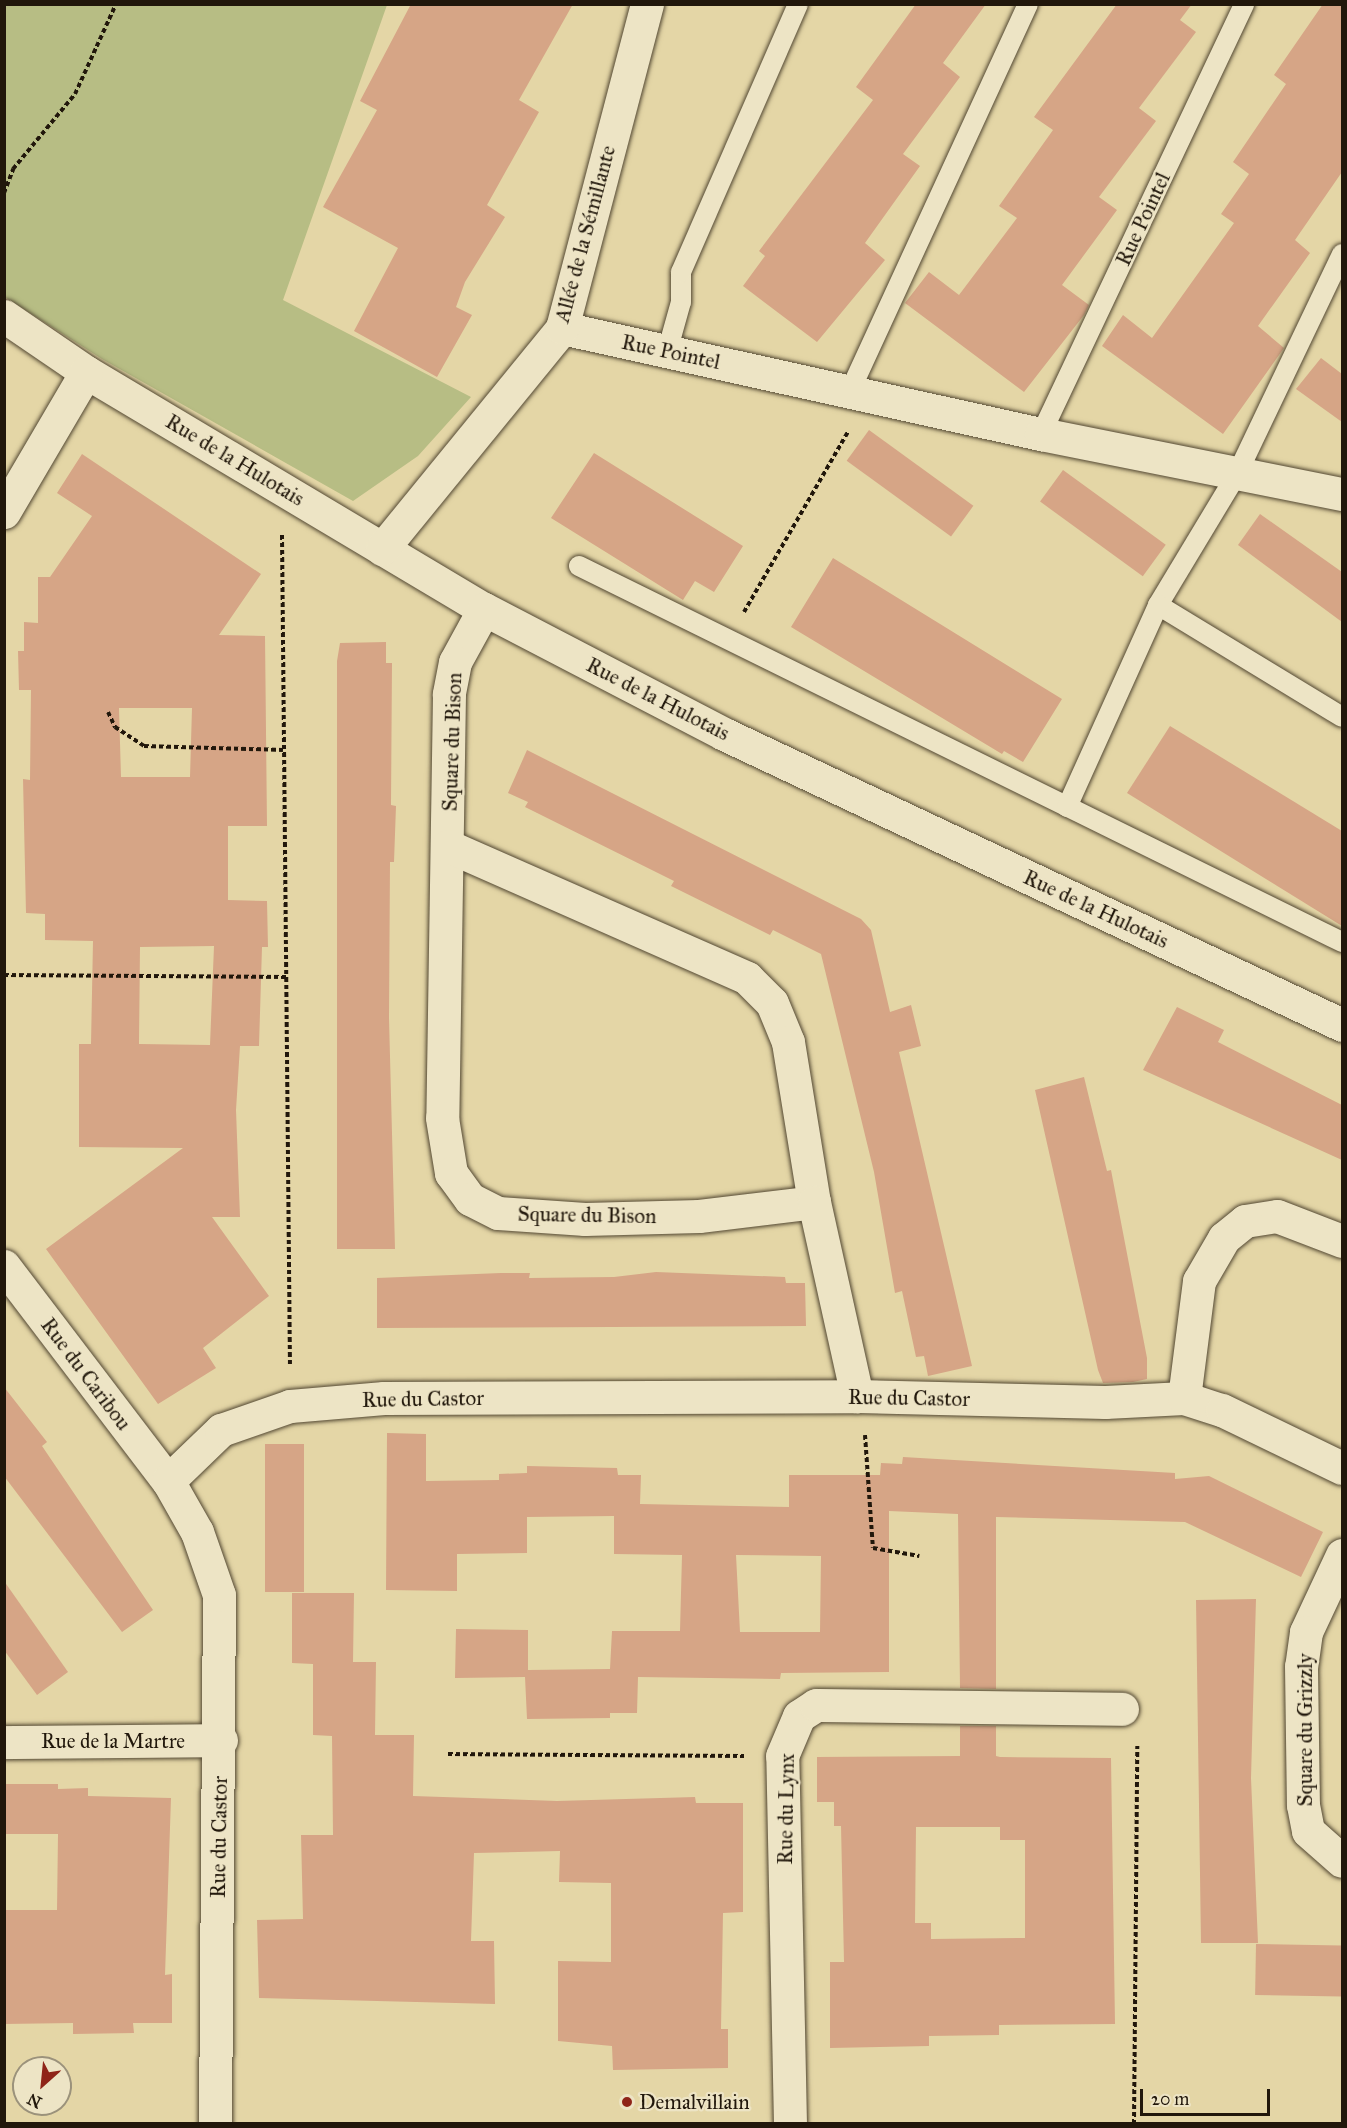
<!DOCTYPE html>
<meta charset="utf-8">
<style>
body{margin:0}
#map{position:relative;width:1347px;height:2128px;overflow:hidden;background:#e4d6a6;font-family:"IM FELL Great Primer",serif}
div>[style]{position:absolute}
[style*='--x']{left:calc(var(--x)*1px);top:calc(var(--y)*1px);width:calc(var(--w)*1px);rotate:calc(var(--a)*1deg)}
.green>*{inset:0;background:#b7bd84}
.building>*{inset:0;background:#d6a586;transform-origin:0 0}
.path>*{height:4px;margin-top:-2px;transform-origin:0;background:repeating-linear-gradient(90deg,#21170b 0 4.5px,transparent 0 7.5px)}
.roads{filter:drop-shadow(0 0 2px #524732) drop-shadow(0 0 2px #524732)}
.lane>*{height:20px;margin:-10px;padding:0 10px;transform-origin:10px;border-radius:10px;background:#ede4c5}
.street>*{height:33px;margin:-16.5px;padding:0 16.5px;transform-origin:16.5px;border-radius:16.5px;background:#ede4c5}
.dots>*{width:16px;height:16px;translate:-50% -50%;box-sizing:border-box;border:3px solid #ede4c5;border-radius:50%}
span{translate:-50% -50%;white-space:nowrap;text-align:center;line-height:1.15;-webkit-text-stroke:4.5px #ede4c5;paint-order:stroke}
.street-label{font-size:21px;color:#21170b}
.poi-label{font-size:21px;color:#21170b}
.left{translate:0 -50%;text-align:left}
.frame{position:absolute;inset:0;border:6px solid #21170b;pointer-events:none}
.north{position:absolute;left:12px;top:2056px;width:60px;height:60px;box-sizing:border-box;background:#ede4c5;border:2px solid #9b927b;border-radius:50%;rotate:207deg;font-size:16px;font-weight:700;line-height:24px;text-align:center;color:#21170b}
.north::after{content:'';display:block;margin:auto;width:21px;height:27px;background:#8f2418;clip-path:polygon(50% 0,100% 100%,50% 72%,0 100%)}
.scale{position:absolute;left:1140px;top:2089px;width:130px;height:27px;box-sizing:border-box;border:3px solid #21170b;border-top:0;padding-left:8px;font-size:18px;line-height:21px;white-space:nowrap;color:#21170b;-webkit-text-stroke:4px #ede4c5;paint-order:stroke}
</style>
<div id="map">
<div class="green">
<div style="clip-path:polygon(4px 5px,387px 5px,283px 300px,471px 397px,418px 456px,353px 501px,102px 359px,5px 297px)"></div>
</div>
<div class="building">
<div style="clip-path:polygon(411px 4px,573px 4px,519px 100px,539px 112px,487px 205px,505px 217px,465px 282px,456px 307px,472px 315px,437px 377px,354px 331px,398px 248px,323px 207px,377px 110px,360px 101px)"></div>
<div style="clip-path:polygon(916px 4px,986px 4px,943px 63px,960px 77px,903px 154px,920px 166px,865px 243px,885px 260px,817px 342px,743px 286px,765px 256px,759px 251px,873px 100px,856px 87px)"></div>
<div style="clip-path:polygon(1117px 4px,1192px 4px,1180px 20px,1196px 32px,1139px 108px,1156px 121px,1099px 197px,1117px 210px,1062px 285px,1089px 305px,1084px 315px,1024px 392px,905px 303px,929px 272px,959px 295px,1017px 218px,999px 206px,1053px 130px,1034px 117px)"></div>
<div style="clip-path:polygon(1323px 4px,1342px 4px,1342px 172px,1295px 240px,1310px 253px,1258px 326px,1284px 348px,1223px 434px,1102px 346px,1123px 315px,1152px 338px,1234px 223px,1221px 214px,1249px 174px,1233px 162px,1286px 84px,1274px 75px)"></div>
<div style="clip-path:polygon(1321px 358px,1342px 374px,1342px 422px,1296px 389px)"></div>
<div style="left:869px;top:430px;width:129px;height:38px;rotate:36deg"></div>
<div style="clip-path:polygon(594px 453px,743px 546px,714px 592px,695px 581px,683px 600px,551px 518px)"></div>
<div style="clip-path:polygon(evenodd,82px 454px,261px 574px,219px 635px,265px 636px,267px 826px,228px 826px,228px 900px,267px 901px,268px 947px,262px 947px,259px 1046px,240px 1046px,236px 1110px,240px 1217px,212px 1217px,269px 1296px,203px 1348px,216px 1368px,158px 1404px,46px 1249px,183px 1148px,79px 1147px,79px 1044px,91px 1044px,93px 941px,45px 940px,45px 914px,26px 913px,23px 779px,30px 780px,31px 690px,19px 690px,18px 651px,24px 651px,24px 622px,38px 623px,38px 577px,50px 577px,92px 516px,57px 493px,82px 454px,119px 708px,192px 708px,190px 777px,121px 777px,119px 708px,82px 454px,214px 946px,210px 1045px,139px 1044px,140px 947px,214px 946px)"></div>
<div style="left:1063px;top:470px;width:127px;height:39px;rotate:36deg"></div>
<div style="clip-path:polygon(1260px 514px,1342px 572px,1342px 622px,1238px 545px)"></div>
<div style="clip-path:polygon(833px 558px,1062px 699px,1023px 762px,1004px 751px,1002px 754px,791px 627px)"></div>
<div style="clip-path:polygon(386px 642px,386px 663px,392px 663px,391px 805px,396px 806px,394px 862px,390px 862px,389px 1018px,395px 1249px,337px 1249px,337px 661px,340px 643px)"></div>
<div style="clip-path:polygon(1170px 726px,1342px 831px,1342px 926px,1127px 793px)"></div>
<div style="clip-path:polygon(527px 750px,861px 919px,871px 930px,890px 1012px,911px 1005px,921px 1046px,899px 1052px,972px 1366px,928px 1376px,924px 1356px,916px 1357px,902px 1291px,895px 1293px,874px 1172px,821px 954px,773px 930px,770px 935px,671px 886px,674px 881px,525px 807px,528px 802px,508px 793px)"></div>
<div style="clip-path:polygon(1177px 1007px,1224px 1030px,1218px 1042px,1342px 1105px,1342px 1160px,1143px 1070px)"></div>
<div style="clip-path:polygon(1084px 1077px,1107px 1171px,1111px 1170px,1147px 1358px,1147px 1379px,1133px 1382px,1103px 1383px,1098px 1370px,1035px 1090px)"></div>
<div style="clip-path:polygon(656px 1272px,785px 1277px,786px 1283px,805px 1283px,806px 1326px,377px 1328px,377px 1278px,501px 1273px,530px 1273px,529px 1278px,614px 1277px)"></div>
<div style="clip-path:polygon(4px 1387px,47px 1442px,42px 1446px,153px 1610px,122px 1632px,4px 1476px)"></div>
<div style="clip-path:polygon(evenodd,387px 1433px,426px 1434px,426px 1481px,499px 1480px,499px 1474px,527px 1473px,527px 1466px,617px 1468px,618px 1475px,641px 1475px,640px 1504px,789px 1507px,789px 1475px,880px 1475px,881px 1463px,902px 1464px,903px 1457px,1175px 1473px,1175px 1479px,1209px 1476px,1323px 1532px,1301px 1577px,1185px 1522px,996px 1517px,996px 1689px,960px 1688px,958px 1514px,889px 1511px,889px 1672px,781px 1673px,780px 1679px,638px 1677px,637px 1713px,610px 1713px,610px 1718px,527px 1719px,525px 1677px,455px 1678px,456px 1629px,528px 1630px,528px 1670px,610px 1669px,612px 1631px,680px 1631px,682px 1555px,614px 1554px,614px 1516px,527px 1517px,527px 1553px,457px 1554px,457px 1591px,386px 1590px,387px 1433px,736px 1555px,821px 1556px,820px 1632px,740px 1632px,736px 1555px)"></div>
<div style="left:304px;top:1444px;width:148px;height:39px;rotate:90deg"></div>
<div style="clip-path:polygon(4px 1581px,68px 1672px,37px 1695px,4px 1650px)"></div>
<div style="clip-path:polygon(292px 1593px,354px 1593px,353px 1662px,376px 1662px,375px 1735px,414px 1735px,413px 1796px,557px 1801px,695px 1797px,696px 1803px,743px 1803px,743px 1912px,723px 1913px,721px 2029px,728px 2029px,728px 2068px,613px 2070px,612px 2046px,558px 2041px,558px 1961px,611px 1962px,611px 1883px,559px 1882px,560px 1851px,474px 1853px,471px 1941px,494px 1941px,495px 2004px,259px 1998px,257px 1920px,303px 1919px,301px 1835px,333px 1835px,332px 1736px,313px 1735px,313px 1664px,292px 1663px)"></div>
<div style="clip-path:polygon(1256px 1599px,1251px 1778px,1258px 1943px,1201px 1943px,1196px 1600px)"></div>
<div style="clip-path:polygon(evenodd,960px 1726px,996px 1726px,996px 1756px,1000px 1757px,1111px 1758px,1115px 2024px,999px 2025px,999px 2035px,929px 2036px,929px 2046px,830px 2048px,830px 1962px,844px 1962px,841px 1826px,834px 1826px,834px 1802px,817px 1802px,817px 1757px,960px 1756px,960px 1726px,916px 1827px,1000px 1827px,1000px 1840px,1025px 1840px,1025px 1938px,931px 1939px,931px 1923px,915px 1923px,916px 1827px)"></div>
<div style="clip-path:polygon(4px 1784px,58px 1784px,58px 1789px,88px 1788px,88px 1796px,171px 1798px,165px 1975px,172px 1974px,172px 2023px,133px 2023px,134px 2033px,73px 2034px,73px 2023px,4px 2024px,4px 1910px,57px 1910px,58px 1834px,4px 1834px)"></div>
<div style="left:1256px;top:1944px;width:86px;height:51px;rotate:1deg"></div>
</div>
<div class="path">
<div style="--x:4;--y:193;--w:26;--a:-69"></div>
<div style="--x:13;--y:169;--w:97;--a:-50.4"></div>
<div style="--x:75;--y:94;--w:99;--a:-65.5"></div>
<div style="--x:282;--y:535;--w:832;--a:89.45"></div>
<div style="--x:744;--y:612;--w:208;--a:-60"></div>
<div style="--x:108;--y:712;--w:17;--a:65"></div>
<div style="--x:115;--y:727;--w:35;--a:33"></div>
<div style="--x:144;--y:746;--w:139;--a:1.6"></div>
<div style="--x:4;--y:975;--w:282;--a:0.4"></div>
<div style="--x:865;--y:1435;--w:113;--a:86"></div>
<div style="--x:873;--y:1548;--w:47;--a:9.9"></div>
<div style="--x:448;--y:1754;--w:296;--a:0.4"></div>
<div style="--x:1134;--y:2124;--w:378;--a:-89.5"></div>
</div>
<div class="roads">
<div class="lane">
<div style="--x:1342;--y:254;--w:244;--a:115.5"></div>
<div style="--x:1237;--y:474;--w:153;--a:121.1"></div>
<div style="--x:1158;--y:605;--w:215;--a:31.3"></div>
<div style="--x:667;--y:352;--w:52;--a:-74.4"></div>
<div style="--x:681;--y:302;--w:30;--a:-90"></div>
<div style="--x:681;--y:272;--w:292;--a:-66.4"></div>
<div style="--x:850;--y:391;--w:426;--a:-65.3"></div>
<div style="--x:1041;--y:434;--w:476;--a:-64.7"></div>
<div style="--x:579;--y:566;--w:851;--a:26.23"></div>
<div style="--x:1067;--y:807;--w:222;--a:-65.7"></div>
</div>
<div class="street">
<div style="--x:4;--y:316;--w:99;--a:34.3"></div>
<div style="--x:86;--y:372;--w:463;--a:30.8"></div>
<div style="--x:484;--y:609;--w:271;--a:27.5"></div>
<div style="--x:724;--y:734;--w:683;--a:25.21"></div>
<div style="--x:562;--y:328;--w:491;--a:12.5"></div>
<div style="--x:1041;--y:434;--w:307;--a:11.3"></div>
<div style="--x:4;--y:512;--w:162;--a:-59.6"></div>
<div style="--x:382;--y:549;--w:285;--a:-50.8"></div>
<div style="--x:562;--y:328;--w:335;--a:-75.3"></div>
<div style="--x:484;--y:609;--w:60;--a:118.7"></div>
<div style="--x:455;--y:662;--w:33;--a:101"></div>
<div style="--x:449;--y:694;--w:424;--a:90.9"></div>
<div style="--x:442;--y:1118;--w:56;--a:80.7"></div>
<div style="--x:451;--y:1173;--w:32;--a:54"></div>
<div style="--x:470;--y:1199;--w:31;--a:27"></div>
<div style="--x:498;--y:1213;--w:87;--a:3.9"></div>
<div style="--x:585;--y:1219;--w:114;--a:-1.5"></div>
<div style="--x:699;--y:1216;--w:116;--a:-6.9"></div>
<div style="--x:448;--y:846;--w:327;--a:23.8"></div>
<div style="--x:747;--y:978;--w:35;--a:45"></div>
<div style="--x:772;--y:1003;--w:42;--a:67.7"></div>
<div style="--x:788;--y:1042;--w:162;--a:80.8"></div>
<div style="--x:814;--y:1202;--w:199;--a:77.5"></div>
<div style="--x:4;--y:1266;--w:270;--a:52.7"></div>
<div style="--x:1184;--y:1398;--w:118;--a:-82.7"></div>
<div style="--x:1199;--y:1281;--w:50;--a:-59.8"></div>
<div style="--x:1224;--y:1238;--w:27;--a:-39"></div>
<div style="--x:1245;--y:1221;--w:32;--a:-9"></div>
<div style="--x:1277;--y:1216;--w:70;--a:21"></div>
<div style="--x:1342;--y:1555;--w:85;--a:115.1"></div>
<div style="--x:1306;--y:1632;--w:34;--a:98"></div>
<div style="--x:1301;--y:1666;--w:139;--a:89.2"></div>
<div style="--x:1303;--y:1805;--w:26;--a:79"></div>
<div style="--x:1308;--y:1831;--w:45;--a:41.4"></div>
<div style="--x:4;--y:1742;--w:217;--a:-0.5"></div>
<div style="--x:215;--y:2124;--w:529;--a:-89.57"></div>
<div style="--x:219;--y:1595;--w:67;--a:-109.2"></div>
<div style="--x:197;--y:1532;--w:59;--a:-119.6"></div>
<div style="--x:168;--y:1481;--w:74;--a:-43.9"></div>
<div style="--x:221;--y:1430;--w:73;--a:-19.2"></div>
<div style="--x:290;--y:1406;--w:94;--a:-4.9"></div>
<div style="--x:384;--y:1398;--w:473;--a:-0.2"></div>
<div style="--x:857;--y:1396;--w:248;--a:1.4"></div>
<div style="--x:1105;--y:1402;--w:79;--a:-2.9"></div>
<div style="--x:1184;--y:1398;--w:40;--a:18"></div>
<div style="--x:1222;--y:1410;--w:133;--a:25.8"></div>
<div style="--x:790;--y:2124;--w:368;--a:-91.2"></div>
<div style="--x:782;--y:1756;--w:43;--a:-67"></div>
<div style="--x:799;--y:1716;--w:20;--a:-33"></div>
<div style="--x:816;--y:1705;--w:306;--a:0.7"></div>
</div>
</div>
<div class="dots">
<div style="left:627px;top:2102px;background:#8f2418"></div>
</div>
<div class="street-label">
<span style="left:1143px;top:219px;rotate:-65deg">Rue Pointel</span>
<span style="left:585px;top:234px;rotate:-75deg">Allée de la Sémillante</span>
<span style="left:671px;top:352px;rotate:12deg">Rue Pointel</span>
<span style="left:235px;top:460px;rotate:31deg">Rue de la Hulotais</span>
<span style="left:658px;top:699px;rotate:27deg">Rue de la Hulotais</span>
<span style="left:452px;top:742px;rotate:-88deg">Square du Bison</span>
<span style="left:1096px;top:909px;rotate:25deg">Rue de la Hulotais</span>
<span style="left:587px;top:1215px;rotate:1deg">Square du Bison</span>
<span style="left:86px;top:1374px;rotate:53deg">Rue du Caribou</span>
<span style="left:909px;top:1398px;rotate:1deg">Rue du Castor</span>
<span style="left:423px;top:1399px;rotate:-1deg">Rue du Castor</span>
<span style="left:1305px;top:1730px;rotate:-90deg">Square du Grizzly</span>
<span style="left:113px;top:1741px">Rue de la Martre</span>
<span style="left:786px;top:1809px;rotate:-89deg">Rue du Lynx</span>
<span style="left:219px;top:1837px;rotate:-89deg">Rue du Castor</span>
</div>
<div class="poi-label">
<span class="left" style="left:639px;top:2102px">Demalvillain</span>
</div>
<div class="frame"></div>
<div class="north">N</div>
<div class="scale">20 m</div>
</div>
